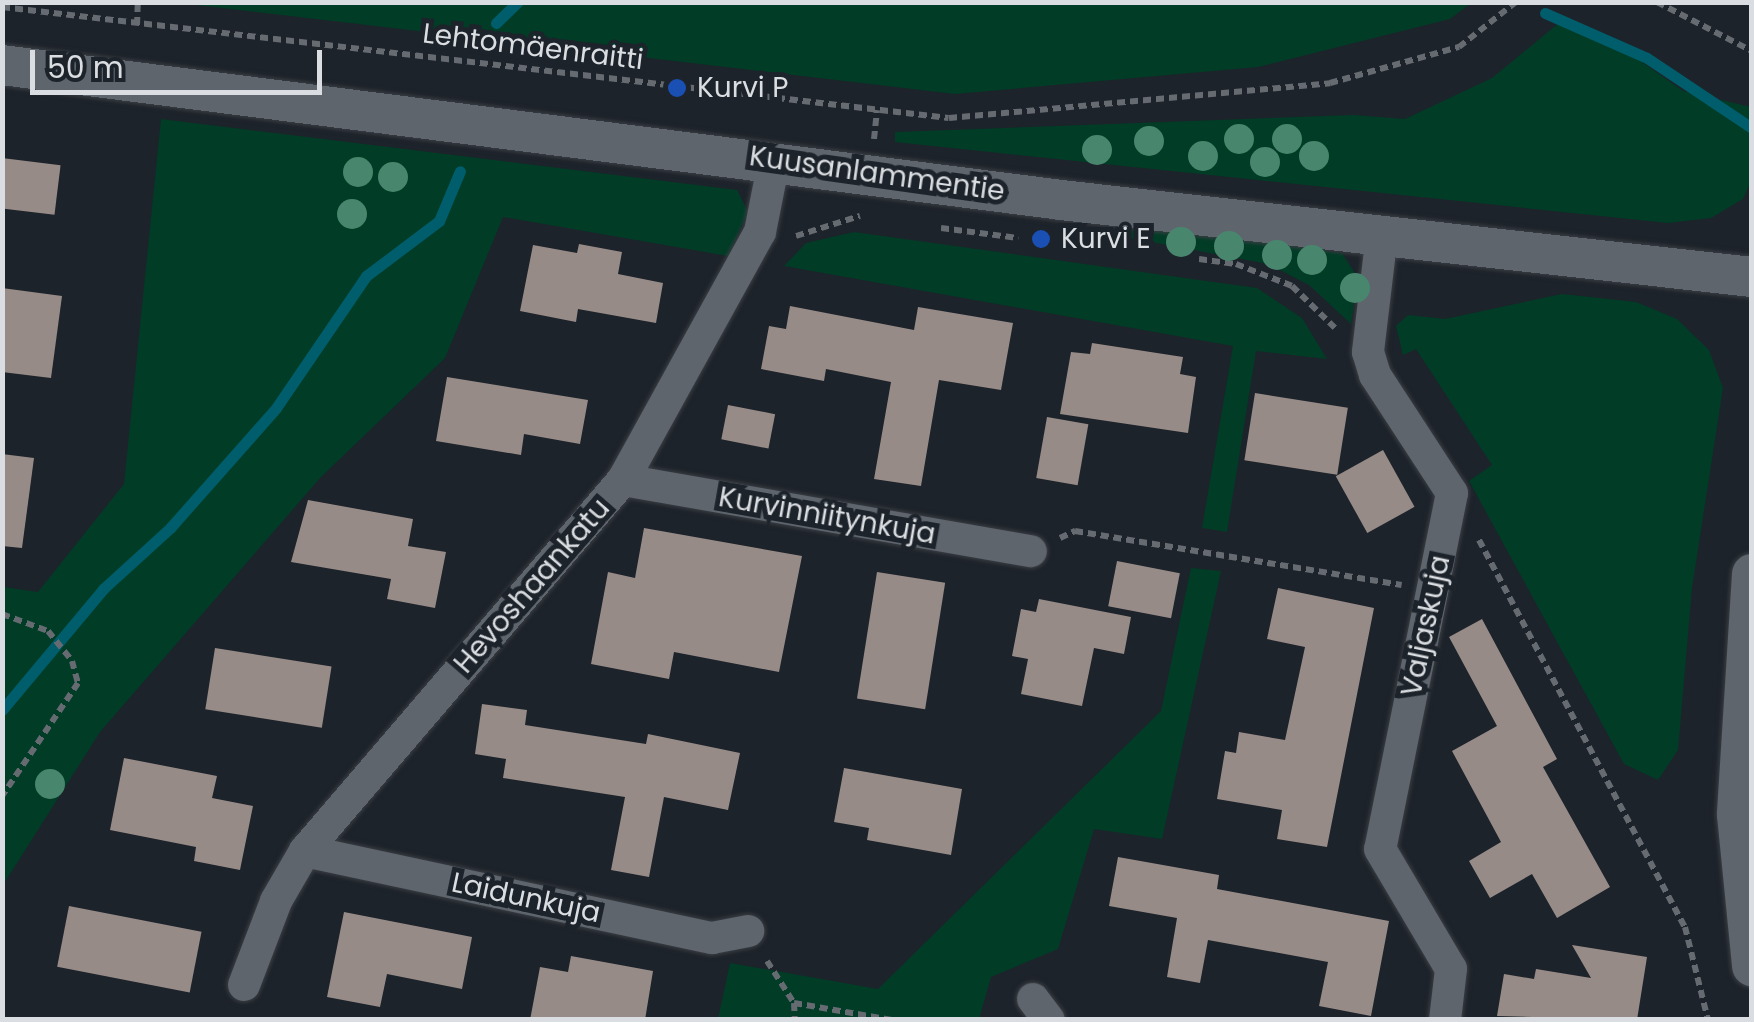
<!DOCTYPE html>
<meta charset="utf-8">
<style>
body{margin:0}
#map{position:relative;width:1754px;height:1022px;overflow:hidden;background:#1d232a;font-family:Poppins,sans-serif}
div>[style]{position:absolute}
[style*='--x']{left:calc(var(--x)*1px);top:calc(var(--y)*1px);width:calc(var(--w)*1px);rotate:calc(var(--a)*1deg)}
.green>*{inset:0;background:#003c26}
.stream>*{height:11px;margin:-5.5px;padding:0 5.5px;transform-origin:5.5px;border-radius:5.5px;background:#005d6b}
.building>*{inset:0;background:#978b88;transform-origin:0 0}
.path>*{height:6px;margin-top:-3px;transform-origin:0;background:repeating-linear-gradient(90deg,#666b71 0 8px,transparent 0 13px)}
.roads{filter:drop-shadow(0 0 2px #3a3e44) drop-shadow(0 0 2px #3a3e44)}
.minor>*{height:32px;margin:-16px;padding:0 16px;transform-origin:16px;border-radius:16px;background:#5e656d}
.tertiary>*{height:40px;margin:-20px;padding:0 20px;transform-origin:20px;border-radius:20px;background:#5e656d}
.trees>*{width:30px;height:30px;margin:-15px;border-radius:50%;background:#48876d}
.dots>*{width:28px;height:28px;translate:-50% -50%;box-sizing:border-box;border:5px solid #1d232a;border-radius:50%}
span{translate:-50% -50%;white-space:nowrap;text-align:center;line-height:1.15;-webkit-text-stroke:10px #1d232a;paint-order:stroke}
.street-label{font-size:28px;color:#dadee2}
.poi-label{font-size:28px;color:#dadee2}
.left{translate:0 -50%;text-align:left}
.frame{position:absolute;inset:0;border:5px solid #dadee2;pointer-events:none}
.scale{position:absolute;left:30px;top:50px;width:292px;height:45px;box-sizing:border-box;border:5px solid #dadee2;border-top:0;padding-left:12px;font-size:30px;line-height:35px;white-space:nowrap;color:#dadee2;-webkit-text-stroke:8px #1d232a;paint-order:stroke}
</style>
<div id="map">
<div class="green">
<div style="clip-path:polygon(179px 3px,1471px 2px,1471px 3px,1450px 19px,1258px 67px,955px 94px)"></div>
<div style="clip-path:polygon(1559px 23px,1598px 31px,1683px 91px,1751px 107px,1751px 181px,1743px 199px,1711px 218px,1668px 223px,895px 142px,895px 132px,1353px 115px,1405px 119px,1492px 78px)"></div>
<div style="clip-path:polygon(161px 119px,737px 190px,748px 212px,728px 256px,503px 217px,445px 358px,320px 478px,100px 732px,3px 885px,3px 587px,38px 592px,124px 484px)"></div>
<div style="clip-path:polygon(1088px 230px,1168px 230px,1342px 253px,1358px 278px,1351px 324px,1309px 285px,1268px 264px)"></div>
<div style="clip-path:polygon(854px 232px,1257px 288px,1302px 318px,1327px 359px,1256px 351px,1227px 532px,1202px 528px,1233px 346px,784px 266px,806px 243px)"></div>
<div style="clip-path:polygon(1562px 294px,1636px 302px,1677px 319px,1709px 350px,1723px 388px,1692px 588px,1678px 750px,1658px 780px,1624px 764px,1469px 481px,1492px 465px,1416px 349px,1403px 355px,1396px 326px,1408px 315px,1445px 319px)"></div>
<div style="clip-path:polygon(1191px 568px,1221px 571px,1162px 839px,1094px 829px,1058px 949px,991px 977px,979px 1019px,718px 1019px,730px 963px,878px 989px,1161px 711px)"></div>
</div>
<div class="stream">
<div style="--x:1545;--y:13;--w:111;--a:23.8"></div>
<div style="--x:1647;--y:58;--w:126;--a:33.7"></div>
<div style="--x:496;--y:23;--w:30;--a:-44"></div>
<div style="--x:2;--y:710;--w:158;--a:-50.1"></div>
<div style="--x:103;--y:589;--w:91;--a:-42.3"></div>
<div style="--x:170;--y:528;--w:160;--a:-48.5"></div>
<div style="--x:276;--y:408;--w:160;--a:-55.7"></div>
<div style="--x:366;--y:276;--w:91;--a:-37"></div>
<div style="--x:439;--y:221;--w:54;--a:-67.2"></div>
</div>
<div class="building">
<div style="left:2px;top:158px;width:59px;height:50px;rotate:7deg"></div>
<div style="clip-path:polygon(579px 244px,622px 252px,618px 274px,663px 283px,656px 323px,578px 309px,576px 322px,520px 311px,533px 245px,577px 253px)"></div>
<div style="clip-path:polygon(2px 288px,62px 296px,51px 378px,2px 372px)"></div>
<div style="clip-path:polygon(790px 306px,914px 330px,918px 307px,1013px 323px,1001px 390px,939px 380px,921px 486px,874px 479px,891px 382px,826px 369px,824px 381px,761px 369px,769px 326px,786px 329px)"></div>
<div style="clip-path:polygon(1092px 343px,1183px 357px,1180px 374px,1196px 377px,1188px 433px,1060px 414px,1071px 352px,1090px 354px)"></div>
<div style="clip-path:polygon(447px 377px,588px 400px,580px 444px,524px 434px,521px 455px,436px 441px)"></div>
<div style="left:1255px;top:393px;width:94px;height:68px;rotate:9deg"></div>
<div style="left:728px;top:405px;width:48px;height:35px;rotate:11deg"></div>
<div style="left:1047px;top:417px;width:42px;height:62px;rotate:10deg"></div>
<div style="left:1383px;top:450px;width:65px;height:54px;rotate:61deg"></div>
<div style="clip-path:polygon(2px 454px,34px 458px,22px 548px,2px 546px)"></div>
<div style="clip-path:polygon(308px 500px,413px 519px,408px 546px,446px 552px,435px 608px,387px 599px,391px 579px,291px 562px)"></div>
<div style="clip-path:polygon(644px 528px,802px 556px,779px 672px,674px 652px,669px 679px,591px 664px,608px 572px,635px 578px)"></div>
<div style="left:1117px;top:561px;width:64px;height:46px;rotate:11deg"></div>
<div style="left:877px;top:572px;width:69px;height:128px;rotate:9deg"></div>
<div style="clip-path:polygon(1278px 588px,1374px 608px,1327px 847px,1277px 839px,1282px 810px,1217px 799px,1225px 751px,1236px 753px,1239px 732px,1285px 740px,1305px 647px,1267px 639px)"></div>
<div style="clip-path:polygon(1039px 599px,1131px 617px,1124px 654px,1094px 648px,1082px 706px,1021px 694px,1028px 659px,1012px 656px,1021px 609px,1036px 612px)"></div>
<div style="clip-path:polygon(1482px 619px,1557px 759px,1543px 767px,1610px 887px,1557px 918px,1532px 874px,1490px 898px,1469px 861px,1501px 842px,1452px 751px,1497px 726px,1449px 637px)"></div>
<div style="left:215px;top:648px;width:118px;height:62px;rotate:9deg"></div>
<div style="clip-path:polygon(482px 704px,527px 710px,525px 725px,646px 744px,648px 734px,740px 753px,728px 810px,664px 797px,649px 877px,611px 870px,625px 797px,503px 778px,506px 759px,475px 754px)"></div>
<div style="clip-path:polygon(124px 758px,217px 776px,212px 798px,253px 806px,240px 870px,194px 861px,196px 847px,110px 830px)"></div>
<div style="clip-path:polygon(844px 768px,962px 789px,951px 855px,867px 840px,869px 828px,834px 822px)"></div>
<div style="clip-path:polygon(1118px 857px,1219px 875px,1217px 889px,1389px 921px,1371px 1016px,1319px 1006px,1328px 962px,1208px 940px,1200px 983px,1167px 977px,1177px 918px,1109px 906px)"></div>
<div style="left:69px;top:906px;width:135px;height:62px;rotate:11deg"></div>
<div style="clip-path:polygon(344px 912px,472px 937px,462px 989px,387px 974px,380px 1007px,327px 997px)"></div>
<div style="clip-path:polygon(1572px 945px,1647px 957px,1637px 1020px,1497px 1016px,1504px 974px,1534px 979px,1536px 969px,1591px 978px)"></div>
<div style="clip-path:polygon(571px 956px,653px 971px,645px 1020px,530px 1020px,540px 967px,568px 972px)"></div>
</div>
<div class="path">
<div style="--x:1657;--y:2;--w:107;--a:27.3"></div>
<div style="--x:2;--y:7;--w:953;--a:6.69"></div>
<div style="--x:949;--y:118;--w:383;--a:-5.2"></div>
<div style="--x:1330;--y:83;--w:134;--a:-15.6"></div>
<div style="--x:1459;--y:47;--w:73;--a:-38.3"></div>
<div style="--x:137;--y:25;--w:23;--a:-88"></div>
<div style="--x:874;--y:139;--w:29;--a:-84"></div>
<div style="--x:941;--y:228;--w:78;--a:7.4"></div>
<div style="--x:796;--y:236;--w:67;--a:-17.4"></div>
<div style="--x:1199;--y:259;--w:37;--a:8"></div>
<div style="--x:1236;--y:264;--w:60;--a:21.4"></div>
<div style="--x:1292;--y:286;--w:60;--a:44.3"></div>
<div style="--x:1060;--y:538;--w:17;--a:-25"></div>
<div style="--x:1075;--y:531;--w:331;--a:9.4"></div>
<div style="--x:1479;--y:540;--w:438;--a:62"></div>
<div style="--x:1685;--y:927;--w:96;--a:76.1"></div>
<div style="--x:2;--y:614;--w:49;--a:20.3"></div>
<div style="--x:48;--y:631;--w:38;--a:51"></div>
<div style="--x:72;--y:661;--w:23;--a:75"></div>
<div style="--x:78;--y:683;--w:136;--a:123.9"></div>
<div style="--x:767;--y:961;--w:50;--a:57.3"></div>
<div style="--x:794;--y:1003;--w:99;--a:9.8"></div>
<div style="--x:794;--y:1003;--w:17;--a:87"></div>
</div>
<div class="roads">
<div class="minor">
<div style="--x:1382;--y:234;--w:119;--a:96.8"></div>
<div style="--x:1368;--y:352;--w:24;--a:73"></div>
<div style="--x:1375;--y:375;--w:141;--a:56.9"></div>
<div style="--x:1452;--y:493;--w:363;--a:101.4"></div>
<div style="--x:1380;--y:849;--w:139;--a:59.4"></div>
<div style="--x:1451;--y:969;--w:51;--a:96.7"></div>
<div style="--x:623;--y:480;--w:414;--a:9.9"></div>
<div style="--x:305;--y:851;--w:416;--a:12.1"></div>
<div style="--x:712;--y:938;--w:37;--a:-11"></div>
<div style="--x:244;--y:985;--w:90;--a:-69.1"></div>
<div style="--x:276;--y:901;--w:58;--a:-59.9"></div>
<div style="--x:305;--y:851;--w:489;--a:-49.4"></div>
<div style="--x:623;--y:480;--w:283;--a:-61.1"></div>
<div style="--x:760;--y:232;--w:72;--a:-78.8"></div>
<div style="--x:1033;--y:999;--w:26;--a:53"></div>
</div>
<div class="tertiary">
<div style="--x:2;--y:65;--w:1068;--a:7.26"></div>
<div style="--x:1061;--y:200;--w:695;--a:6.36"></div>
<div style="--x:1752;--y:574;--w:241;--a:93.6"></div>
<div style="--x:1737;--y:815;--w:152;--a:84.3"></div>
</div>
</div>
<div class="trees">
<div style="left:1239px;top:139px"></div>
<div style="left:1287px;top:139px"></div>
<div style="left:1149px;top:141px"></div>
<div style="left:1097px;top:150px"></div>
<div style="left:1203px;top:156px"></div>
<div style="left:1314px;top:156px"></div>
<div style="left:1265px;top:162px"></div>
<div style="left:358px;top:172px"></div>
<div style="left:393px;top:177px"></div>
<div style="left:352px;top:214px"></div>
<div style="left:1181px;top:242px"></div>
<div style="left:1229px;top:246px"></div>
<div style="left:1277px;top:255px"></div>
<div style="left:1312px;top:260px"></div>
<div style="left:1355px;top:288px"></div>
<div style="left:50px;top:784px"></div>
</div>
<div class="dots">
<div style="left:677px;top:88px;background:#1a4fb4"></div>
<div style="left:1041px;top:239px;background:#1a4fb4"></div>
</div>
<div class="street-label">
<span style="left:533px;top:47px;rotate:7deg">Lehtomäenraitti</span>
<span style="left:877px;top:174px;rotate:8deg">Kuusanlammentie</span>
<span style="left:827px;top:516px;rotate:10deg">Kurvinniitynkuja</span>
<span style="left:532px;top:586px;rotate:-49deg">Hevoshaankatu</span>
<span style="left:1426px;top:626px;rotate:-78deg">Valjaskuja</span>
<span style="left:526px;top:898px;rotate:12deg">Laidunkuja</span>
</div>
<div class="poi-label">
<span class="left" style="left:697px;top:88px">Kurvi P</span>
<span class="left" style="left:1061px;top:239px">Kurvi E</span>
</div>
<div class="frame"></div>
<div class="scale">50 m</div>
</div>
